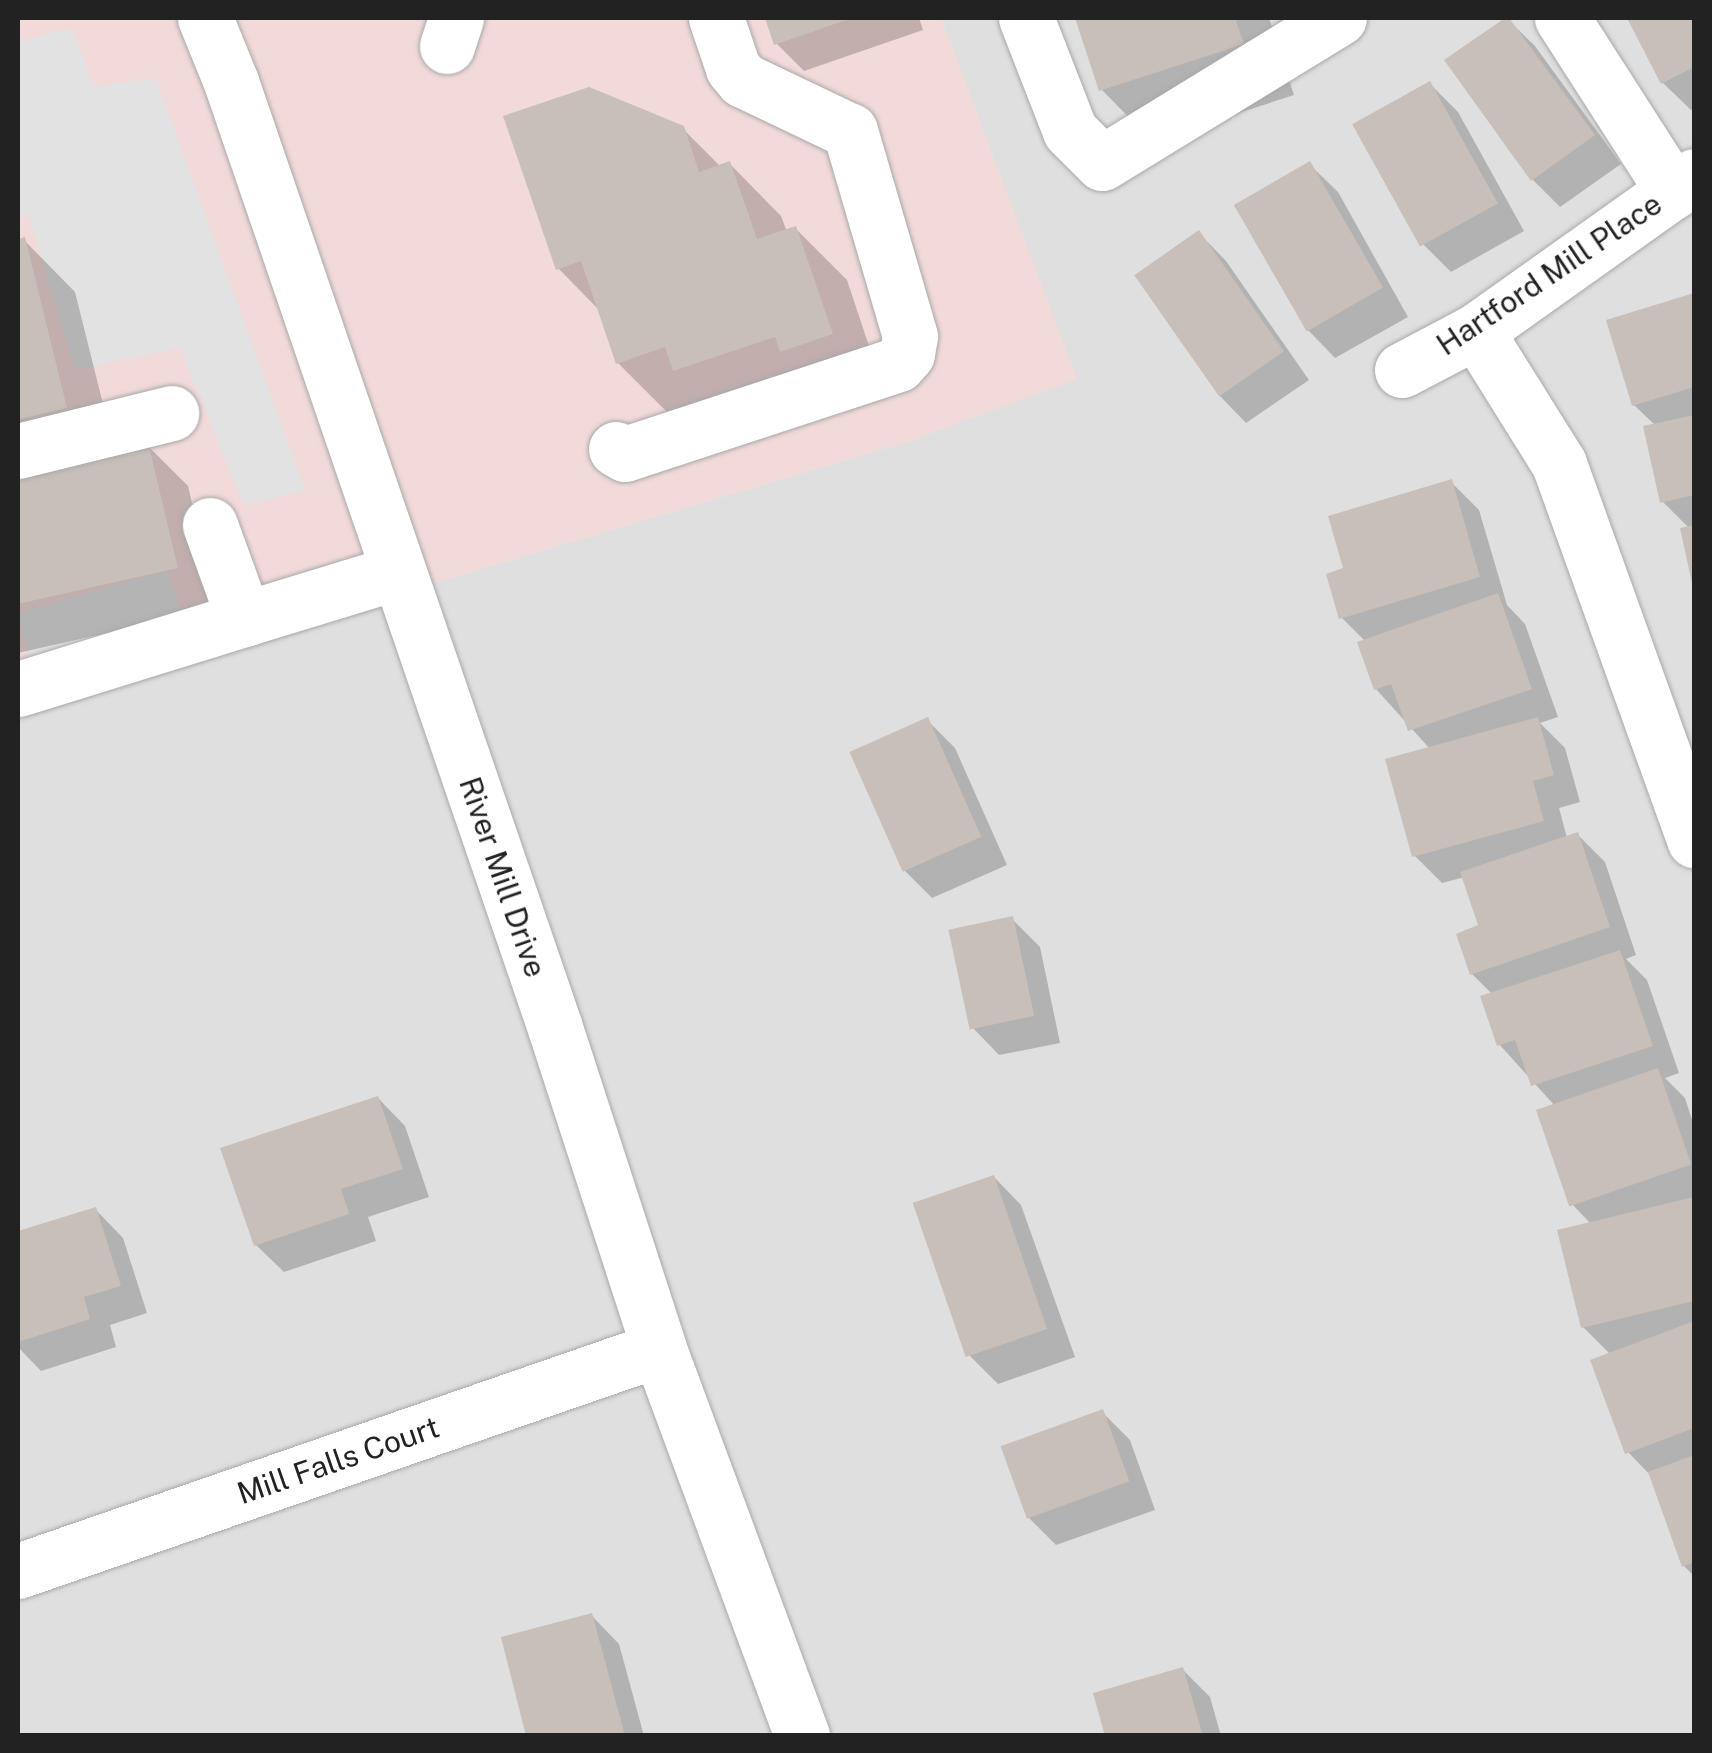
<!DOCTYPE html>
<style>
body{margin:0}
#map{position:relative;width:1712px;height:1753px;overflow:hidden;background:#f2efe9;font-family:"Public Sans",sans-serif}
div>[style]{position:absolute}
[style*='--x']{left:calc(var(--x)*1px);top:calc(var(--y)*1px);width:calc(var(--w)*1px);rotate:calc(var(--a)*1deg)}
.residential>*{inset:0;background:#e0dfdf}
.commercial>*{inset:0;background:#f2dad9}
.parking>*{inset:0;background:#e2e2e2;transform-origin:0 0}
.shadow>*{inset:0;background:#0003}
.building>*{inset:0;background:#c7bfb8;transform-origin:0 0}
.roads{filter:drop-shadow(0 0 2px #a9a9a9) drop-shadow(0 0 2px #a9a9a9)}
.minor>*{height:55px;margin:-27.5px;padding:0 27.5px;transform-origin:27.5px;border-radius:27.5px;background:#fff}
span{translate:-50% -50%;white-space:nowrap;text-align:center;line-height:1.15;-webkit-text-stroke:9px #fff;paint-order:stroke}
.street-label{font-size:30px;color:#222}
.frame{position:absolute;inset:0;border:20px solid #222;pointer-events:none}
</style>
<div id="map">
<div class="residential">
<div style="clip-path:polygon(941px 18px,1694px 18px,1694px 1735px,18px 1736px,18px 707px,912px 440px,1076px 379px)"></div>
</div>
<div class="commercial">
<div style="clip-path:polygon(18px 18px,941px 18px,1077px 379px,912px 440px,18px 707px)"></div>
</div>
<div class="parking">
<div style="clip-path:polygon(72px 28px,94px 86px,156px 79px,305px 490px,244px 506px,180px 348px,75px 370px,29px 216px,18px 218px,18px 41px)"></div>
<div style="left:168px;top:570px;width:45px;height:157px;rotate:74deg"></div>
</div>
<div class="shadow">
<div style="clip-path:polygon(767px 18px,919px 18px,923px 30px,804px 71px,776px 43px)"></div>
<div style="clip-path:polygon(1078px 18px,1269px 18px,1294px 95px,1152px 141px,1101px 89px)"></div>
<div style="clip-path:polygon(1630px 18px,1694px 18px,1694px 109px,1691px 110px,1663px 83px)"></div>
<div style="clip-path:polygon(1507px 19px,1535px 46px,1621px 164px,1560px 207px,1533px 180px)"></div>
<div style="clip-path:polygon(1430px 84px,1458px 112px,1524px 231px,1451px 272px,1423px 244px)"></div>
<div style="clip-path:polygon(683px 129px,721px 167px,730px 164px,781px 216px,787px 232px,796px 229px,847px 280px,882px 385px,669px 414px,618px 363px,600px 311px,558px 268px)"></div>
<div style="clip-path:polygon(1310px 165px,1338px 192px,1408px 317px,1335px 358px,1308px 330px)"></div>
<div style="clip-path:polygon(1199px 233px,1226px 261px,1309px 380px,1246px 423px,1219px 395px)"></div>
<div style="clip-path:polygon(24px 240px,75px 292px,115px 452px,147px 445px,188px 486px,217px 608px,18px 653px,18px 242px)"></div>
<div style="clip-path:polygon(1694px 296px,1694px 584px,1683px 530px,1690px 529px,1663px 502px,1656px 426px,1634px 405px,1609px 322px)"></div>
<div style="clip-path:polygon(1451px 482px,1479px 510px,1507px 605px,1525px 624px,1558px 717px,1540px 723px,1565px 748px,1580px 802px,1559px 808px,1567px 838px,1577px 834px,1605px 862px,1636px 955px,1626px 959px,1647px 980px,1679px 1073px,1665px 1078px,1685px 1098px,1694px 1126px,1694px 1576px,1684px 1566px,1652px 1477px,1628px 1452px,1611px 1355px,1583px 1327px,1591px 1224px,1572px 1204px,1555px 1106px,1499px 1044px,1493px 995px,1472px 974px,1482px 927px,1465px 877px,1442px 883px,1414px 855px,1430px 749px,1376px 689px,1366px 642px,1341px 617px,1346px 570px)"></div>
<div style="clip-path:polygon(927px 720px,955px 748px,1007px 865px,932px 898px,904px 870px)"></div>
<div style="clip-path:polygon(1012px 919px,1040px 947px,1060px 1043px,999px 1055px,972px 1027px)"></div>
<div style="clip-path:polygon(378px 1098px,405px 1126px,429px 1197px,368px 1217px,376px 1241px,284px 1272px,256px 1245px)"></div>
<div style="clip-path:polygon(994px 1177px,1021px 1205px,1075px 1357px,998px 1384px,970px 1356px)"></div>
<div style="clip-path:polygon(96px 1210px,123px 1238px,147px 1313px,110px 1325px,116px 1347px,41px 1371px,18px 1347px,18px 1234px)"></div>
<div style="clip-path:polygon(1102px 1412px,1130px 1440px,1155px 1510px,1056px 1545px,1028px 1517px)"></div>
<div style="clip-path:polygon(592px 1616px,619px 1644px,644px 1736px,529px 1736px)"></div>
<div style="clip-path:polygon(1182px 1669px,1210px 1697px,1221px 1736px,1108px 1736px)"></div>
</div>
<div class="building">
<div style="clip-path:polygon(765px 18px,852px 18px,774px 45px)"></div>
<div style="clip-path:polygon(1075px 18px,1235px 18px,1244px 44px,1099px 91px)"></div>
<div style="clip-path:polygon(1505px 18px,1509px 18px,1595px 135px,1531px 181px,1444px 60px)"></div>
<div style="clip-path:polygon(1627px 18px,1694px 18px,1694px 67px,1661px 84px)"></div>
<div style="left:1430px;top:81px;width:140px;height:89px;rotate:61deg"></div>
<div style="clip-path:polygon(589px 87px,684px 126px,699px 172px,730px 161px,757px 239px,796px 226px,833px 334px,780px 352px,775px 337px,673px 371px,665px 347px,616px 364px,581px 261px,556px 270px,503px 116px)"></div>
<div style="left:1310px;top:161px;width:146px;height:88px;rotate:60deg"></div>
<div style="left:1199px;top:230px;width:148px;height:79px;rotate:55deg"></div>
<div style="clip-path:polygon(25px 237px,67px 408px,18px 420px,18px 239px)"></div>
<div style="clip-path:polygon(1694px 293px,1694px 387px,1632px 406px,1606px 320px)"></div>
<div style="clip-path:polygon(1694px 415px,1694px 495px,1660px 503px,1643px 426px)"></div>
<div style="clip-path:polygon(148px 442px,178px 568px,18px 604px,18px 472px)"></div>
<div style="clip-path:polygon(1452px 479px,1480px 577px,1339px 619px,1326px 574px,1343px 568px,1328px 516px)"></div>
<div style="clip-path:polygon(1694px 525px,1694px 588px,1693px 588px,1680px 528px)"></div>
<div style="clip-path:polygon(1498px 593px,1532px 689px,1408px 731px,1391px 684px,1374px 690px,1357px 642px)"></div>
<div style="left:928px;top:717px;width:131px;height:86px;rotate:66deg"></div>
<div style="clip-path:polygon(1538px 717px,1554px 775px,1533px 781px,1544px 821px,1412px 857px,1385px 759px)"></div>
<div style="clip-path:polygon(1578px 832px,1610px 927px,1470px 975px,1456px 934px,1478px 925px,1460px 872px)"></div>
<div style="left:1013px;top:916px;width:102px;height:66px;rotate:78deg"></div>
<div style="clip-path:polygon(1620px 950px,1653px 1046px,1531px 1086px,1515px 1040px,1497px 1046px,1480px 996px)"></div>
<div style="left:1658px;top:1068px;width:102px;height:129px;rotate:71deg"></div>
<div style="clip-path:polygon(378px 1096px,403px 1169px,341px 1189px,349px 1214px,254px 1246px,220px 1148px)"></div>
<div style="left:994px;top:1175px;width:163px;height:86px;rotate:71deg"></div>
<div style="clip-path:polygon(1694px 1197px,1694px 1301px,1581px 1328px,1557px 1230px)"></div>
<div style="clip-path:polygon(96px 1207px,121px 1286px,84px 1297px,90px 1319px,18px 1342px,18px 1231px)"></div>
<div style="clip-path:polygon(1694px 1321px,1694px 1428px,1625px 1454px,1590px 1360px)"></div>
<div style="left:1103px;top:1409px;width:77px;height:109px;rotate:70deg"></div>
<div style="clip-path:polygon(1694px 1455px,1694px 1562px,1682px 1567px,1648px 1472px)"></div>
<div style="clip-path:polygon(592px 1613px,625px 1736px,526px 1736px,501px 1637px)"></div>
<div style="clip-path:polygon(1183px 1667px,1203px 1736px,1105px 1736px,1093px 1693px)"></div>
</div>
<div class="roads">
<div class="minor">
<div style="--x:205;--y:18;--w:69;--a:67.9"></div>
<div style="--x:231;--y:82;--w:1000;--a:71.09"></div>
<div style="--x:555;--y:1028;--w:337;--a:72"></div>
<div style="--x:659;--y:1349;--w:413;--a:69.7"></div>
<div style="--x:1026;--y:18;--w:121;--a:68.7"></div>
<div style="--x:1070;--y:131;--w:45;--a:45"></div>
<div style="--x:1102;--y:163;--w:278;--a:-31.5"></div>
<div style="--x:1562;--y:18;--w:206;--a:57.3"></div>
<div style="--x:447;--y:46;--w:29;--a:-72"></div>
<div style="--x:1476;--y:331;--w:157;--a:58"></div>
<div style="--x:1559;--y:464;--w:400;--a:70.2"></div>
<div style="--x:1402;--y:370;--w:84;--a:-27.8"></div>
<div style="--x:1476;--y:331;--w:267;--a:-35.4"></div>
<div style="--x:616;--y:449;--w:10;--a:29"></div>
<div style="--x:625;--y:454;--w:287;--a:-18.2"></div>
<div style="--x:898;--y:364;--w:13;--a:-48"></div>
<div style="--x:907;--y:354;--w:18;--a:-81"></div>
<div style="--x:910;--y:336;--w:214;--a:-106.3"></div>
<div style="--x:850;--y:131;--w:119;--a:-154.5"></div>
<div style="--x:743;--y:80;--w:16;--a:-130"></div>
<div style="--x:733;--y:68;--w:53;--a:-108.8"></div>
<div style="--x:18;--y:451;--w:158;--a:-13.9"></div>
<div style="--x:244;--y:619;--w:161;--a:-17"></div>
<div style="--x:18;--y:689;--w:237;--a:-17.2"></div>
<div style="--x:244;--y:619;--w:100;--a:-109.9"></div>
<div style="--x:18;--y:1571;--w:678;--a:-19.1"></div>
</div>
</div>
<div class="street-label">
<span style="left:1549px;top:274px;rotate:-34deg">Hartford Mill Place</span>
<span style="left:503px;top:877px;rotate:71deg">River Mill Drive</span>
<span style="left:338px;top:1460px;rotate:-19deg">Mill Falls Court</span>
</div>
<div class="frame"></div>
</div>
